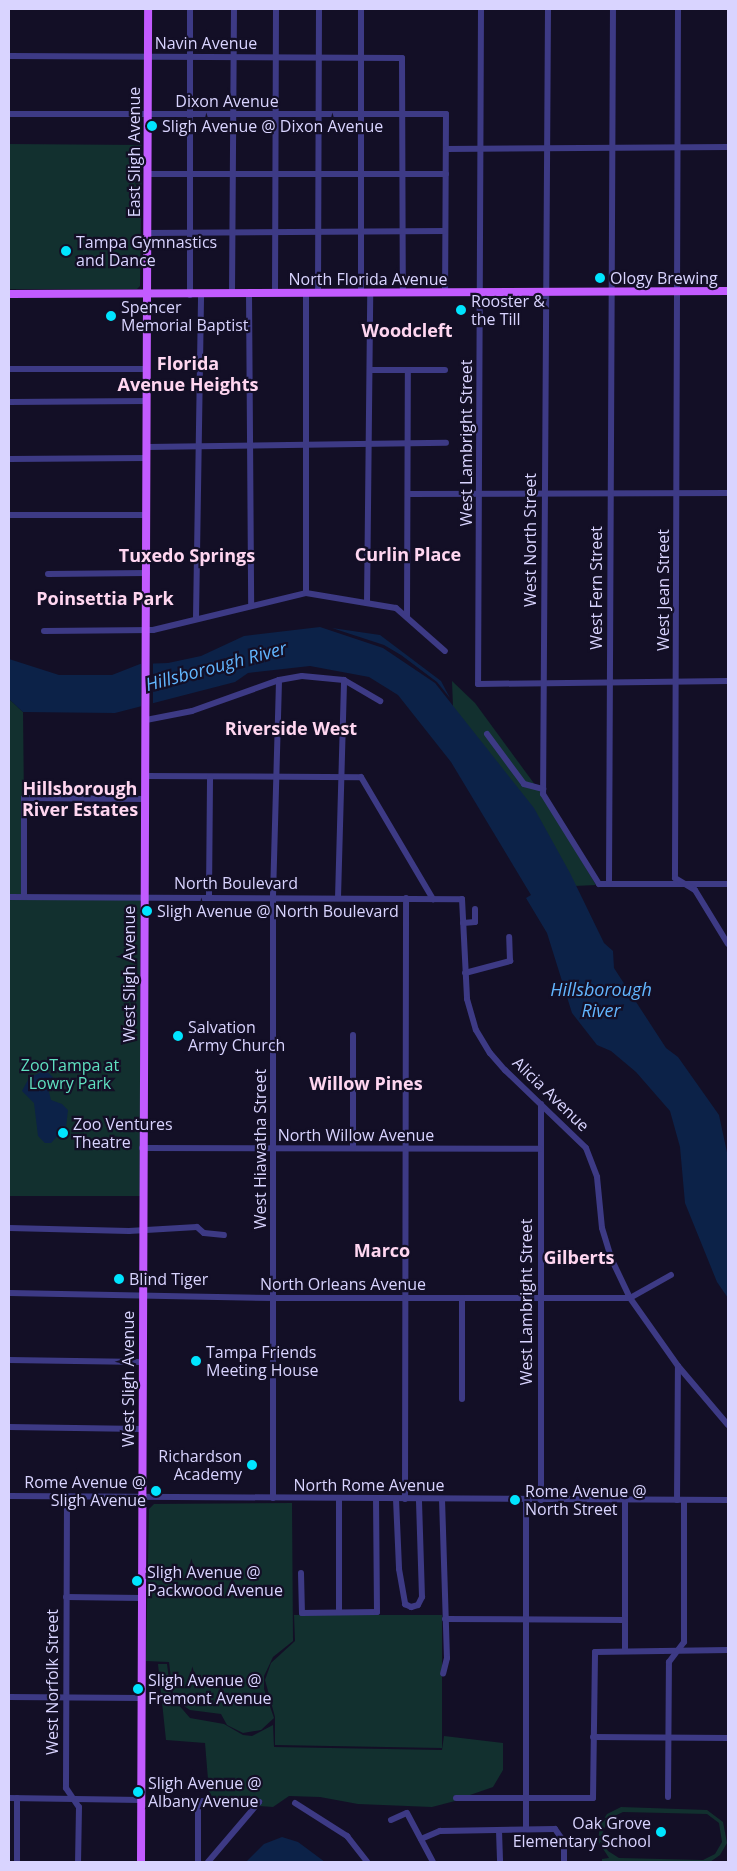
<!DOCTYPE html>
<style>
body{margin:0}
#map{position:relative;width:737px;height:1871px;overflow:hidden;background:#130f26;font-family:"Open Sans",sans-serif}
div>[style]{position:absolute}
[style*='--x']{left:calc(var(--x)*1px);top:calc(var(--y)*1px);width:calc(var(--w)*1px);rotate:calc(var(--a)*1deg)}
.green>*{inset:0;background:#12302f;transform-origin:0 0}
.water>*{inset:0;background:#0c2248}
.pier>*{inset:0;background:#130f26;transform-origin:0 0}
.minor>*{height:6px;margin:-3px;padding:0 3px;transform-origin:3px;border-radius:3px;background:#3d3a85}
.major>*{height:8px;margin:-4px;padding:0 4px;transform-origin:4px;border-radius:4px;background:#c25bff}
.dots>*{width:14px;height:14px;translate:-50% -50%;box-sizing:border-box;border:2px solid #130f26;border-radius:50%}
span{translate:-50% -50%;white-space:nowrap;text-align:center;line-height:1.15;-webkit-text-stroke:4.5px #130f26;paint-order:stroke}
.street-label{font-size:16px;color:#d9d4ff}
.poi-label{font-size:16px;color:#d9d4ff}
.left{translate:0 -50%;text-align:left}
.right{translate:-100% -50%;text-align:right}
.park-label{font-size:16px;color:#5fe0c0}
.neighbourhood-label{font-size:18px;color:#ffd6f0;font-weight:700}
.water-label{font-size:18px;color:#62b6ff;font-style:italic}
.frame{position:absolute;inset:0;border:10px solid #d9d4ff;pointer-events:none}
</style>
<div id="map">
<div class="green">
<div style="clip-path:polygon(9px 144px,142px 145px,140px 286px,137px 289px,9px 289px)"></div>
<div style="clip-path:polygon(452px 681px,475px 703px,541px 793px,596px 885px,574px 886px,453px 707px)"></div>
<div style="clip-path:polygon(9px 699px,23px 712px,25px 895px,9px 895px)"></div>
<div style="left:9px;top:899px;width:131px;height:297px"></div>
<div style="clip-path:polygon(292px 1503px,293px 1641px,273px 1657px,264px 1676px,264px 1689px,274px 1718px,261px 1730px,243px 1733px,227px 1725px,221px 1714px,190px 1710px,181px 1704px,173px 1695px,169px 1662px,146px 1661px,149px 1509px,154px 1504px)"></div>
<div style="clip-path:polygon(294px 1615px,442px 1615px,442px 1748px,275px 1745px,275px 1717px,265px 1680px,271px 1663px,295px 1641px)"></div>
<div style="clip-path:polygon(158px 1664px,167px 1664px,171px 1696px,190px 1718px,224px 1724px,243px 1735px,252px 1736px,273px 1725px,274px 1747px,442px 1750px,444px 1736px,503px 1743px,503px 1770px,493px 1787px,470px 1795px,453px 1796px,455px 1801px,432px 1807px,358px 1804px,320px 1797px,289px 1796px,273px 1807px,259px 1806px,263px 1802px,258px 1799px,213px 1799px,209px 1791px,205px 1743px,166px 1740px)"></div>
<div style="clip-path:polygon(evenodd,621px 1807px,707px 1810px,723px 1822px,727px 1843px,720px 1855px,710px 1862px,602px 1862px,602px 1859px,609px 1858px,598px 1841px,600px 1825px,607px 1814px,621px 1807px,623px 1812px,707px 1814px,719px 1823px,722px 1842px,715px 1854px,703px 1860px,619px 1858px,608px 1851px,601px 1837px,608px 1819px,623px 1812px)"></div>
</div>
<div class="water">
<div style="clip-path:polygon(320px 627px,383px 648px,435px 683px,534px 808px,570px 873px,604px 943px,613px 951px,614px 968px,666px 1048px,678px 1057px,719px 1115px,728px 1157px,728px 1298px,717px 1282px,685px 1203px,680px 1147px,670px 1111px,636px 1072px,611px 1051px,597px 1045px,572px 1013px,547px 933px,526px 898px,531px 895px,451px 762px,398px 695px,369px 677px,310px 666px,248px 673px,235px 682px,115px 713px,23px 712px,9px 699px,9px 659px,59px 675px,112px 675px,140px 664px,168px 663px,201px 656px,244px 636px)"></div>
<div style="clip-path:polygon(332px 628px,380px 635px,441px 681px,450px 698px,437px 682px,401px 655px,384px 645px)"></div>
<div style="clip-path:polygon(45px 1070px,53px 1077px,48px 1088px,51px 1100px,62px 1104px,68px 1110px,66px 1127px,51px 1143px,45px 1143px,38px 1136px,34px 1103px,22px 1091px,29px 1078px)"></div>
<div style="clip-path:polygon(282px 1837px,298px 1842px,325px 1862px,246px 1862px,264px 1844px)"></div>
</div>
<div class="pier">
<div style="left:153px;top:660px;width:48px;height:12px;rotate:90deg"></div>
</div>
<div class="minor">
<div style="--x:481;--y:9;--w:675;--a:90.25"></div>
<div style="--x:478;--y:684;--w:250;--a:-0.7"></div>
<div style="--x:548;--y:9;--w:785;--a:90.36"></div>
<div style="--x:543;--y:794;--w:106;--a:58.1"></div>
<div style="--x:599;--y:884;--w:129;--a:0"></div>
<div style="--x:678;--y:9;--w:869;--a:90.2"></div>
<div style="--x:675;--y:878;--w:23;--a:31"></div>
<div style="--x:695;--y:890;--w:63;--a:58.6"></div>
<div style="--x:9;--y:56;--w:393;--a:0.3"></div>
<div style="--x:402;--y:58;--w:234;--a:89.8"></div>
<div style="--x:9;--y:114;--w:437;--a:0"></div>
<div style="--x:446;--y:114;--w:178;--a:90.3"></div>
<div style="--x:446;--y:149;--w:282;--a:-0.4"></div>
<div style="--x:147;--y:174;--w:299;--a:0"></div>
<div style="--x:147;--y:233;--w:298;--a:-0.4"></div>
<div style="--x:361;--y:292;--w:283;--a:-90"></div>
<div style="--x:232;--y:293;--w:284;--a:-89.6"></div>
<div style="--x:249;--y:293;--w:311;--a:89.6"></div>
<div style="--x:275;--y:293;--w:284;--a:-89.8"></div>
<div style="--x:318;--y:293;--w:284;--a:-89.8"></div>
<div style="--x:190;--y:295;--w:286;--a:-90"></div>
<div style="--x:9;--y:369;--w:138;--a:0"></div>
<div style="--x:370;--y:370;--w:75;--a:0"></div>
<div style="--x:9;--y:402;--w:138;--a:-0.4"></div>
<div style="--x:147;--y:447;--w:299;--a:-0.8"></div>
<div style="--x:9;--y:459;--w:138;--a:-0.4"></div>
<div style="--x:408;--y:494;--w:320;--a:-0.2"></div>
<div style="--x:9;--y:515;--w:138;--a:0"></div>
<div style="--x:48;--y:574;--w:99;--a:-0.6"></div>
<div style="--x:306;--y:593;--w:300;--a:-90"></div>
<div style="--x:367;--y:603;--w:311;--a:-89.4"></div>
<div style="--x:407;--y:616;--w:245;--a:-89.8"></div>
<div style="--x:196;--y:618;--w:324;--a:-89.1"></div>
<div style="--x:44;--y:631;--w:109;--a:-0.5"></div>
<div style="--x:153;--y:630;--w:157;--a:-13.6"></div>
<div style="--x:306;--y:593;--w:91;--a:9.5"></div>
<div style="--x:396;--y:608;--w:65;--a:41.3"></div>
<div style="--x:146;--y:720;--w:47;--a:-11.1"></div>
<div style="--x:192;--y:711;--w:92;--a:-19.6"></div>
<div style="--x:279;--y:680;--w:23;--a:-10"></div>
<div style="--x:302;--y:676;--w:42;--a:5.4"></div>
<div style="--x:344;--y:680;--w:42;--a:30.3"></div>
<div style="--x:487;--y:734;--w:62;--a:53.5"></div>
<div style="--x:524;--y:784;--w:20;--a:15"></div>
<div style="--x:145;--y:776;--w:216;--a:0.3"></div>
<div style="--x:361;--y:777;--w:142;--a:59.5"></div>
<div style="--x:609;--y:884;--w:875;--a:-89.74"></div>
<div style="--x:209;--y:896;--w:119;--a:-89.5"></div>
<div style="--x:9;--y:897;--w:453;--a:0.3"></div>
<div style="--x:462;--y:899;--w:100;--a:87.1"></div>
<div style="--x:467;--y:999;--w:32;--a:74"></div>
<div style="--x:476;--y:1030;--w:27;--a:59"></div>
<div style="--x:490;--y:1053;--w:23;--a:49"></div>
<div style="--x:505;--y:1070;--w:112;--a:43.9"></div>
<div style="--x:586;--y:1148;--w:31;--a:69"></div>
<div style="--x:597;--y:1177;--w:51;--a:84.4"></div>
<div style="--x:602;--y:1228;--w:31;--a:73"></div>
<div style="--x:611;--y:1258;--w:44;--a:64.6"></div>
<div style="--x:630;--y:1298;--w:83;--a:54.8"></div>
<div style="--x:678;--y:1366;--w:77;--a:49.7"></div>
<div style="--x:24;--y:897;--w:99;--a:-90"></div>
<div style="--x:24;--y:798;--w:121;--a:0.5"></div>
<div style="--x:338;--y:898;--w:218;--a:-88.4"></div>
<div style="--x:463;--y:923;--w:12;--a:-5"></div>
<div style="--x:475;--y:922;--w:13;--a:-90"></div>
<div style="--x:465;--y:973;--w:47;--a:-14.9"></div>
<div style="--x:510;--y:961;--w:24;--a:-92"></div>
<div style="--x:541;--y:1104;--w:396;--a:90"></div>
<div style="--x:142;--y:1148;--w:398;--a:0.1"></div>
<div style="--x:353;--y:1148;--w:113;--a:-90"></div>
<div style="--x:9;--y:1228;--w:120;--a:1.4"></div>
<div style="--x:129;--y:1231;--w:68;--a:-3.4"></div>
<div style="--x:197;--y:1227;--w:9;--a:41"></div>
<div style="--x:204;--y:1233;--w:20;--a:6"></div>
<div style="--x:9;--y:1293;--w:264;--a:1.1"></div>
<div style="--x:273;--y:1298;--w:357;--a:0"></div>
<div style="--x:630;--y:1298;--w:47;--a:-29.3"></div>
<div style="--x:462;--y:1298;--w:101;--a:90"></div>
<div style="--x:9;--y:1360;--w:133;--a:0.9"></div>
<div style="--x:9;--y:1427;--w:132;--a:0.9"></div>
<div style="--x:9;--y:1496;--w:719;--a:0.32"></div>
<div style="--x:67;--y:1497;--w:291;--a:90.2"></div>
<div style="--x:66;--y:1788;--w:23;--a:56"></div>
<div style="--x:79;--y:1807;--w:55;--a:91"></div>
<div style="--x:273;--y:1498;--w:602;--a:-90"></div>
<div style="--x:273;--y:896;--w:216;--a:-88.4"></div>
<div style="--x:339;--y:1499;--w:113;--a:90"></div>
<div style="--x:396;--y:1499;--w:70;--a:87.5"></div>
<div style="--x:399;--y:1569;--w:36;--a:80"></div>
<div style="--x:405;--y:1604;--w:7;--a:27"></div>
<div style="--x:411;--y:1607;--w:7;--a:-16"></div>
<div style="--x:418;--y:1605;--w:9;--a:-63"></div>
<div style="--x:422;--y:1597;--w:98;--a:-91.8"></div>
<div style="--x:405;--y:1499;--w:601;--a:-89.9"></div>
<div style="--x:442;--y:1499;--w:159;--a:88.2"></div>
<div style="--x:447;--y:1658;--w:16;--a:104"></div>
<div style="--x:526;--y:1500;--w:329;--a:90"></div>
<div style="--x:625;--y:1500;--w:150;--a:90"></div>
<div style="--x:677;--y:1500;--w:134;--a:-89.6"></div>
<div style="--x:301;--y:1573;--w:40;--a:88.6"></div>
<div style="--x:302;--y:1613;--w:75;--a:-0.8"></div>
<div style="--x:377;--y:1612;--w:113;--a:-90.5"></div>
<div style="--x:66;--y:1597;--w:75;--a:0.8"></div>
<div style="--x:445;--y:1619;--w:180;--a:0.3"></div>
<div style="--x:9;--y:1697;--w:132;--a:0.4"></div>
<div style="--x:593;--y:1737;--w:135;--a:0.4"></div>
<div style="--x:668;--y:1797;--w:135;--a:-89.6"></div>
<div style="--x:669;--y:1662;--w:25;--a:-53"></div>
<div style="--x:684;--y:1642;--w:142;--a:-90"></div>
<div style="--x:9;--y:1798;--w:132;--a:0.9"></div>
<div style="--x:456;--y:1798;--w:137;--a:0"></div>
<div style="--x:593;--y:1798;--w:146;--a:-89.2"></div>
<div style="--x:595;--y:1652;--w:133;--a:-0.9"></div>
<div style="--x:295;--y:1803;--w:62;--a:32.4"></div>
<div style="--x:347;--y:1836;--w:33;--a:52"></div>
<div style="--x:391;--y:1820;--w:17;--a:-24"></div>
<div style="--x:407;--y:1813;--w:55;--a:62"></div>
<div style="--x:499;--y:1831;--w:31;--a:88"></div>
<div style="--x:421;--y:1839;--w:21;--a:-23"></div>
<div style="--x:440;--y:1831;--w:115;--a:-1"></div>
<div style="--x:555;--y:1829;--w:16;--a:55"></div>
<div style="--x:564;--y:1842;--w:20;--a:90"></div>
<div style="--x:17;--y:1862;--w:64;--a:-90"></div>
<div style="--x:198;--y:1862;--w:61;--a:-90"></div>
<div style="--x:198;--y:1801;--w:61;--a:0.9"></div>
<div style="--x:208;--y:1862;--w:79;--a:-49.6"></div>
</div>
<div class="major">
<div style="--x:9;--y:294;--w:719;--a:-0.24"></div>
<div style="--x:141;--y:1862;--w:1853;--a:-89.78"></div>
</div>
<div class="dots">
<div style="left:152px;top:126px;background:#00e5ff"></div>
<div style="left:66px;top:251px;background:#00e5ff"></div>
<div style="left:600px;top:278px;background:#00e5ff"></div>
<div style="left:461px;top:310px;background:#00e5ff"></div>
<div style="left:111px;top:316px;background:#00e5ff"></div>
<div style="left:147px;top:911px;background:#00e5ff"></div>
<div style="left:178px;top:1036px;background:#00e5ff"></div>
<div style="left:63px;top:1133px;background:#00e5ff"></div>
<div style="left:119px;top:1279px;background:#00e5ff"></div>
<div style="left:196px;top:1361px;background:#00e5ff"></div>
<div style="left:252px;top:1465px;background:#00e5ff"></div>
<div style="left:156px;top:1491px;background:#00e5ff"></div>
<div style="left:515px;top:1500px;background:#00e5ff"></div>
<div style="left:137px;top:1581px;background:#00e5ff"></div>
<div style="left:138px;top:1689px;background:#00e5ff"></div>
<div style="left:138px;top:1792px;background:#00e5ff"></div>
<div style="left:661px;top:1832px;background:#00e5ff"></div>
</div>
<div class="street-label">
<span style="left:206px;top:43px">Navin Avenue</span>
<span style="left:227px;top:101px">Dixon Avenue</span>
<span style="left:134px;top:152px;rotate:-90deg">East Sligh Avenue</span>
<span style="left:368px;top:279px">North Florida Avenue</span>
<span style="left:466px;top:443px;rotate:-90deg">West Lambright Street</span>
<span style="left:530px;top:540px;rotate:-90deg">West North Street</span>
<span style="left:596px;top:588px;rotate:-90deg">West Fern Street</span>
<span style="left:663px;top:590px;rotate:-90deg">West Jean Street</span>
<span style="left:236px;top:883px">North Boulevard</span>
<span style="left:129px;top:974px;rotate:-90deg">West Sligh Avenue</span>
<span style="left:551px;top:1094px;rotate:44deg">Alicia Avenue</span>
<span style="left:356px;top:1135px">North Willow Avenue</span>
<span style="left:260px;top:1149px;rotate:-90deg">West Hiawatha Street</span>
<span style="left:343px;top:1284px">North Orleans Avenue</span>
<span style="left:526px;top:1302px;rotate:-90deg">West Lambright Street</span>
<span style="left:128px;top:1379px;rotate:-90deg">West Sligh Avenue</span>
<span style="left:369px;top:1485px">North Rome Avenue</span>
<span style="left:52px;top:1682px;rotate:-90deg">West Norfolk Street</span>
</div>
<div class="poi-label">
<span class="left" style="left:162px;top:126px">Sligh Avenue @ Dixon Avenue</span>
<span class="left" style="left:76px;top:251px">Tampa Gymnastics<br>and Dance</span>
<span class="left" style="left:610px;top:278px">Ology Brewing</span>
<span class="left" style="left:471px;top:310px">Rooster &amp;<br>the Till</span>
<span class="left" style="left:121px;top:316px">Spencer<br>Memorial Baptist</span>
<span class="left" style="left:157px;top:911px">Sligh Avenue @ North Boulevard</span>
<span class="left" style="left:188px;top:1036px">Salvation<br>Army Church</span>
<span class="left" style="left:73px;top:1133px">Zoo Ventures<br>Theatre</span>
<span class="left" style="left:129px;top:1279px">Blind Tiger</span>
<span class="left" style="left:206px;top:1361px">Tampa Friends<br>Meeting House</span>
<span class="right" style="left:242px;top:1465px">Richardson<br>Academy</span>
<span class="right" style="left:146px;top:1491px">Rome Avenue @<br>Sligh Avenue</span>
<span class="left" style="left:525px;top:1500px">Rome Avenue @<br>North Street</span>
<span class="left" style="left:147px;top:1581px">Sligh Avenue @<br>Packwood Avenue</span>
<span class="left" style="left:148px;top:1689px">Sligh Avenue @<br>Fremont Avenue</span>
<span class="left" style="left:148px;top:1792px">Sligh Avenue @<br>Albany Avenue</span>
<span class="right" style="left:651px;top:1832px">Oak Grove<br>Elementary School</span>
</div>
<div class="park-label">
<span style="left:70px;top:1074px">ZooTampa at<br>Lowry Park</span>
</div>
<div class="neighbourhood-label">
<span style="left:407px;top:330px">Woodcleft</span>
<span style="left:188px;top:374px">Florida<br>Avenue Heights</span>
<span style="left:408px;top:554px">Curlin Place</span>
<span style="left:187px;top:555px">Tuxedo Springs</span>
<span style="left:105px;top:598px">Poinsettia Park</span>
<span style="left:291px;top:728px">Riverside West</span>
<span style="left:80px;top:799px">Hillsborough<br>River Estates</span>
<span style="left:366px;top:1083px">Willow Pines</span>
<span style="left:382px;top:1250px">Marco</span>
<span style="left:579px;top:1257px">Gilberts</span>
</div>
<div class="water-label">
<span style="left:216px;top:666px;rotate:-15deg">Hillsborough River</span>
<span style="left:601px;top:1000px">Hillsborough<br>River</span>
</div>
<div class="frame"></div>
</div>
